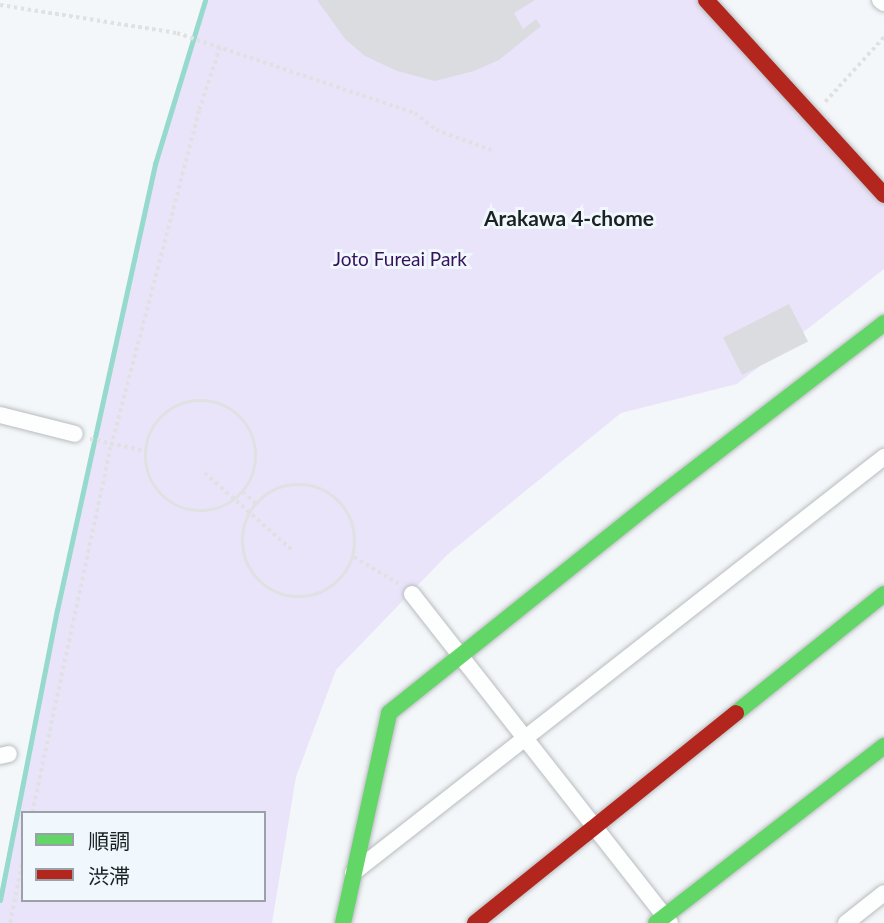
<!DOCTYPE html>
<meta charset="utf-8">
<style>
body{margin:0}
#map{position:relative;width:884px;height:923px;overflow:hidden;background:#f4f7fa;font-family:Lato,"Noto Sans JP",sans-serif}
div>[style]{position:absolute}
[style*='--x']{left:calc(var(--x)*1px);top:calc(var(--y)*1px);width:calc(var(--w)*1px);rotate:calc(var(--a)*1deg)}
.green>*{inset:0;background:#eae4fb}
.stream>*{height:5px;margin:-2.5px;padding:0 2.5px;transform-origin:2.5px;border-radius:2.5px;background:#96d9cd}
.building>*{inset:0;background:#dadce0;transform-origin:0 0}
.path>*{height:3.5px;margin-top:-1.75px;transform-origin:0;background:repeating-linear-gradient(90deg,#e0e1e2 0 3.5px,transparent 0 7px)}
.path>.ring{margin:-1.75px;padding:0;box-sizing:content-box;background:none;border:3.5px solid #e0e1e2;border-radius:50%}
.roads{filter:drop-shadow(0 0 2px #b9bcbf) drop-shadow(0 0 2px #b9bcbf)}
.street>*{height:16px;margin:-8px;padding:0 8px;transform-origin:8px;border-radius:8px;background:#fdfefe}
.fast>*{height:16px;margin:-8px;padding:0 8px;transform-origin:8px;border-radius:8px;background:#63d668}
.jam>*{height:16px;margin:-8px;padding:0 8px;transform-origin:8px;border-radius:8px;background:#b3261e}
.path-bridge>*{height:3.5px;margin-top:-1.75px;transform-origin:0;background:repeating-linear-gradient(90deg,#e0e1e2 0 3.5px,transparent 0 7px)}
span{translate:-50% -50%;white-space:nowrap;text-align:center;line-height:1.15;-webkit-text-stroke:6px #f0f8fe;paint-order:stroke}
.park-label{font-size:19px;color:#36115c}
.neighbourhood-label{font-size:21px;color:#1c2124;font-weight:700}
.legend{position:absolute;left:21px;top:811px;width:245px;height:91px;box-sizing:border-box;background:#f0f8fe;border:2px solid #9ba2a7;margin:0;padding:9px 12px;list-style:none;font-size:21px;color:#1c2124}
.legend li{display:flex;align-items:center;gap:14px;height:35px}
.legend b{width:35px;border:2px solid #9ba2a7}
</style>
<div id="map">
<div class="green">
<div style="clip-path:polygon(evenodd,205px 0,706px 0,884px 195px,884px 269px,737px 384px,621px 413px,447px 555px,336px 670px,296px 777px,272px 923px,0 923px,0 903px,88px 468px,155px 164px,205px 0,23px 813px,264px 813px,264px 900px,23px 900px,23px 813px)"></div>
</div>
<div class="stream">
<div style="--x:0;--y:900;--w:296;--a:-78.9"></div>
<div style="--x:57;--y:610;--w:457;--a:-77.6"></div>
<div style="--x:155;--y:164;--w:171;--a:-73"></div>
</div>
<div class="building">
<div style="clip-path:polygon(317px 0,535px 0,514px 13px,523px 29px,536px 19px,541px 26px,499px 60px,474px 71px,435px 81px,397px 71px,365px 56px,345px 39px)"></div>
<div style="left:789px;top:304px;width:42px;height:74px;rotate:63deg"></div>
</div>
<div class="path">
<div style="--x:0;--y:5;--w:179;--a:9"></div>
<div style="--x:177;--y:33;--w:251;--a:18.6"></div>
<div style="--x:415;--y:113;--w:27;--a:39"></div>
<div style="--x:436;--y:130;--w:59;--a:19.7"></div>
<div style="--x:825;--y:102;--w:88;--a:-47.8"></div>
<div class="ring" style="left:146px;top:401px;width:106.5px;height:106.5px"></div>
<div style="--x:90;--y:439;--w:57;--a:12.1"></div>
<div class="ring" style="left:243px;top:485px;width:108.5px;height:108.5px"></div>
<div style="--x:243;--y:492;--w:18;--a:41"></div>
<div style="--x:354;--y:557;--w:52;--a:31"></div>
<div style="--x:32;--y:813;--w:375;--a:-77.9"></div>
<div style="--x:111;--y:446;--w:347;--a:-75.3"></div>
<div style="--x:199;--y:110;--w:66;--a:-71.6"></div>
<div style="--x:10;--y:923;--w:67;--a:-78.9"></div>
</div>
<div class="roads">
<div class="street">
<div style="--x:880;--y:0;--w:5;--a:37"></div>
<div style="--x:0;--y:415;--w:77;--a:14.2"></div>
<div style="--x:412;--y:594;--w:418;--a:51.9"></div>
<div style="--x:0;--y:756;--w:9;--a:-13"></div>
<div style="--x:353;--y:873;--w:675;--a:-38.08"></div>
<div style="--x:846;--y:923;--w:48;--a:-38.3"></div>
</div>
<div class="fast">
<div style="--x:736;--y:713;--w:190;--a:-38.8"></div>
<div style="--x:343;--y:923;--w:215;--a:-77.6"></div>
<div style="--x:389;--y:713;--w:349;--a:-38.7"></div>
<div style="--x:661;--y:495;--w:282;--a:-37.6"></div>
<div style="--x:656;--y:923;--w:289;--a:-37.8"></div>
</div>
<div class="jam">
<div style="--x:706;--y:0;--w:264;--a:47.6"></div>
<div style="--x:475;--y:923;--w:335;--a:-38.8"></div>
</div>
</div>
<div class="path-bridge">
<div style="--x:205;--y:473;--w:116;--a:41.5"></div>
</div>
<div class="park-label">
<span style="left:400px;top:259px">Joto Fureai Park</span>
</div>
<div class="neighbourhood-label">
<span style="left:569px;top:218px">Arakawa 4-chome</span>
</div>
<ul class="legend">
<li><b style="height:9px;background:#63d668"></b>順調</li>
<li><b style="height:9px;background:#b3261e"></b>渋滞</li>
</ul>
</div>
